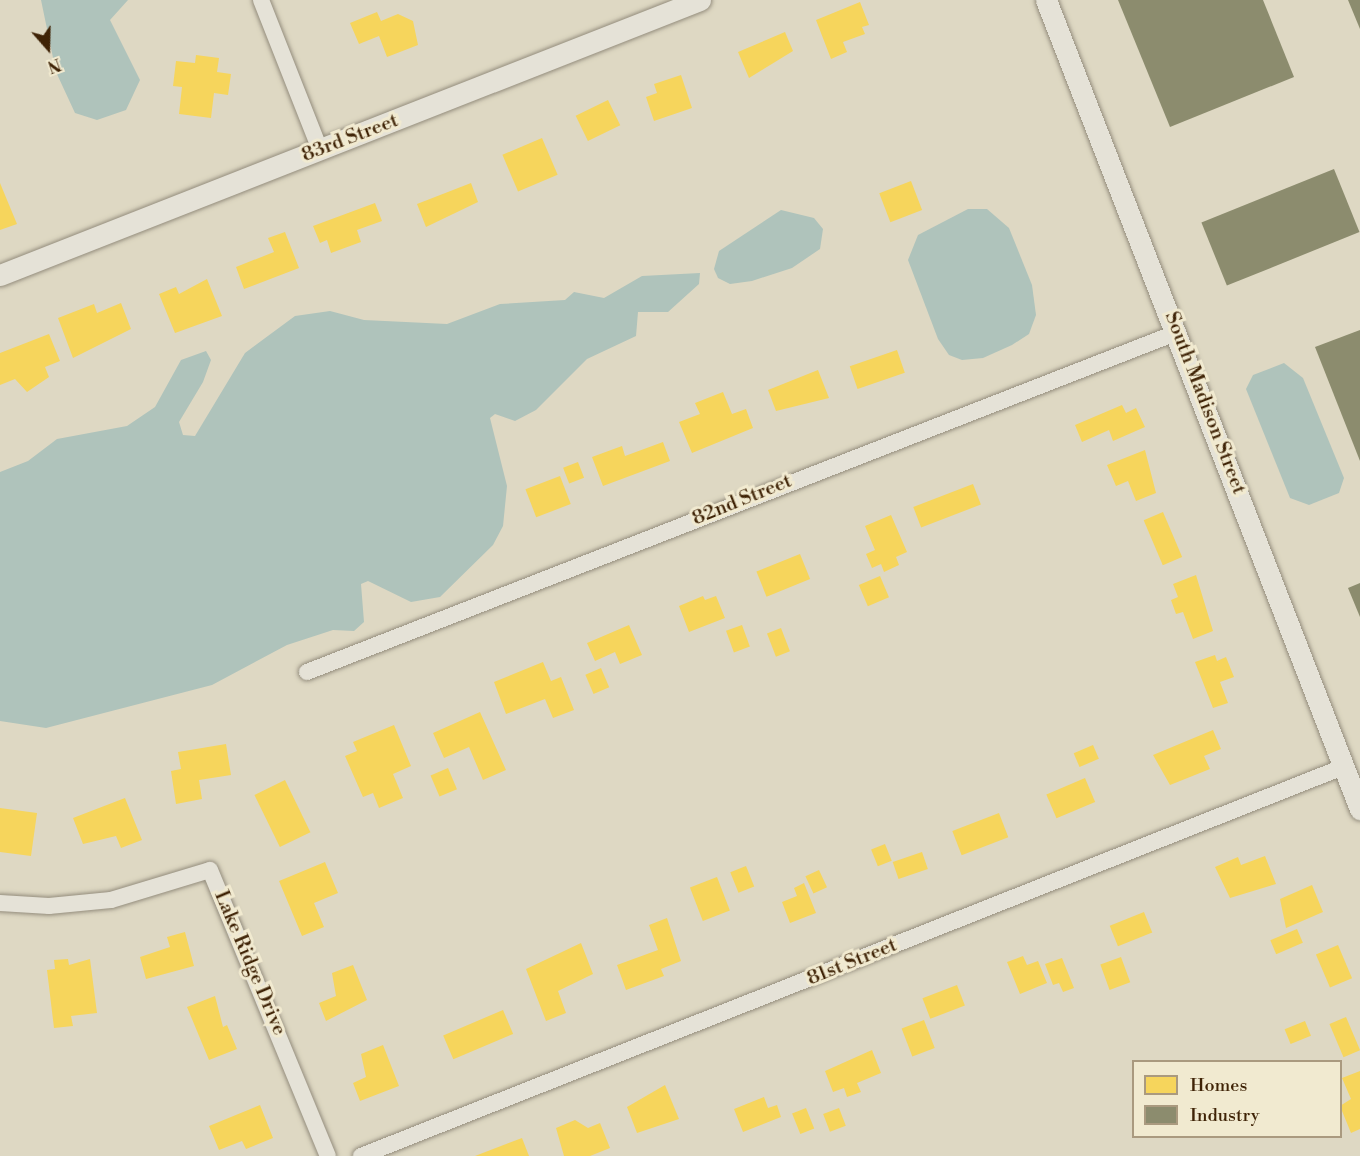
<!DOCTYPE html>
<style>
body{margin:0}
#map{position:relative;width:1360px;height:1156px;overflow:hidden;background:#ded8c3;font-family:"Libre Bodoni",serif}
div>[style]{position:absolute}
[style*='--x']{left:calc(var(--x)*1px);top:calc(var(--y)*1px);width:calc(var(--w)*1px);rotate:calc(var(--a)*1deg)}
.water>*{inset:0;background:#afc3bb}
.homes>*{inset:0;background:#f6d55c;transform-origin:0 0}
.industry>*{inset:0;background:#8c8c6e;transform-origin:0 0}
.roads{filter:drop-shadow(0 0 2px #948d7d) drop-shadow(0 0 2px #948d7d)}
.minor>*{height:16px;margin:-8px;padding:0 8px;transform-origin:8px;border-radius:8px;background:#e5e2d7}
.tertiary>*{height:21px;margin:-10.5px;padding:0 10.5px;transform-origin:10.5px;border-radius:10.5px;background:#e5e2d7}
span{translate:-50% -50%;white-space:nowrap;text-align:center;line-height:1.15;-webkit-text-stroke:6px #f1ead0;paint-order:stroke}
.street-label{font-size:20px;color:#3f2306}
.legend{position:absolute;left:1132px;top:1060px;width:210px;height:78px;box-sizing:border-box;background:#f1ead0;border:2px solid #aa9a7f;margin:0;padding:8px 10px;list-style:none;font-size:18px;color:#3f2306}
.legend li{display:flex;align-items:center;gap:12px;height:30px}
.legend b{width:30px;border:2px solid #aa9a7f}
.north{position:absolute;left:18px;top:18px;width:60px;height:60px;-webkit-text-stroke:4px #f1ead0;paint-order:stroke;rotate:160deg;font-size:16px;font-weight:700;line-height:24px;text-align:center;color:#3f2306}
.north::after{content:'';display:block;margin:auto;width:21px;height:27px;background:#3f2306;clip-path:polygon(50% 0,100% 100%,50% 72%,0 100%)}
</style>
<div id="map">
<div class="water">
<div style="clip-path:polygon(41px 0,128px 0,110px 20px,140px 80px,126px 110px,97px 120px,75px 113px,56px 72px)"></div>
<div style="clip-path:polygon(968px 209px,987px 209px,1009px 228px,1032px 285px,1036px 315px,1029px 334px,1012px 345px,983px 358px,962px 360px,949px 355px,938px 339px,908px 260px,918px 235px)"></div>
<div style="clip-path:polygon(781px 210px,814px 218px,823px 229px,820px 249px,792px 268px,752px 281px,730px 284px,718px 278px,714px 269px,719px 251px)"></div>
<div style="clip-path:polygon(700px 273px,699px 284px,668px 312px,638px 312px,636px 336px,587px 359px,536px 410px,515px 421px,495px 414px,490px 418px,507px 486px,503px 526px,493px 545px,440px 597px,411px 602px,368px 581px,361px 584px,364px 622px,354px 631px,333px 630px,287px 645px,212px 685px,46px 728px,0 721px,0 472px,28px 461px,57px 439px,127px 426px,155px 407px,181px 360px,206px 351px,211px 360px,203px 382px,179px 422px,183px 435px,195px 436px,245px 353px,295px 316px,330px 311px,364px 320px,447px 324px,500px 304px,565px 300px,574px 292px,604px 298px,642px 276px)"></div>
<div style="clip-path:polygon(1284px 363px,1303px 378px,1344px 478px,1339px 493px,1309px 505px,1290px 498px,1246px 389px,1253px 375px)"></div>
</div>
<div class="homes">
<div style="clip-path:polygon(860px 2px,869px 25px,862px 27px,865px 34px,843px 42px,847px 52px,831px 59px,816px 20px)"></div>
<div style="clip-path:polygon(377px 12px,381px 21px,398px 14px,413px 21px,418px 45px,387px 57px,379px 36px,359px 44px,350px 23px)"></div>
<div style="clip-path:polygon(785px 32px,793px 51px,749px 78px,738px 52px)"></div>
<div style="clip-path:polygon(196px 55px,219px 58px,217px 72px,231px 74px,228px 95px,214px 93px,211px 118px,179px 114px,182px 87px,173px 86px,176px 61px,195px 63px)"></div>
<div style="clip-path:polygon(681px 75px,692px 108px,654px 121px,646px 97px,657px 93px,654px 84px)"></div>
<div style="left:608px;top:100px;width:28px;height:36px;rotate:64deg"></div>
<div style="left:542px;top:138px;width:40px;height:43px;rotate:67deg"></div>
<div style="left:911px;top:181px;width:31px;height:34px;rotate:69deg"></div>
<div style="clip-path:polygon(0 183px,17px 224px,0 230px)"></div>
<div style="clip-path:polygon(471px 183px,478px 202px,426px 227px,417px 204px)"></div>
<div style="clip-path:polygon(375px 203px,382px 221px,357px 230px,361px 242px,331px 253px,327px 240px,320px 243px,313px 226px)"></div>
<div style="clip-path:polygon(285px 232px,299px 268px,244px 289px,236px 267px,274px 252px,268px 238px)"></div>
<div style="clip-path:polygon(207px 279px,222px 316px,175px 333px,159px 294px,176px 287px,179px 294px)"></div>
<div style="clip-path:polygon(121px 303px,131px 329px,73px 358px,58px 318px,94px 304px,97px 313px)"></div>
<div style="clip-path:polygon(49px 334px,60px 361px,45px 367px,49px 377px,27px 392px,15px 379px,0 385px,0 353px)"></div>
<div style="left:897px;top:350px;width:24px;height:50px;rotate:71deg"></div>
<div style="clip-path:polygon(818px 370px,829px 398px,776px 411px,768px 390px)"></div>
<div style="clip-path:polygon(723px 392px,732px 414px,746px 409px,753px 428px,692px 453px,679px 422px,700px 414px,695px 403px)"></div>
<div style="clip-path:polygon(1122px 405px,1126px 413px,1136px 408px,1145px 427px,1113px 441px,1109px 430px,1082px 442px,1075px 425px)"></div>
<div style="clip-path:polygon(663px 442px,670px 461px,603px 486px,592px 457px,622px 446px,625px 456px)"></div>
<div style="clip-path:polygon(1145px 450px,1156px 493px,1136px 501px,1128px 481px,1116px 486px,1107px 465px)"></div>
<div style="left:578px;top:462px;width:17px;height:16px;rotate:69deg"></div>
<div style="left:560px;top:476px;width:30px;height:37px;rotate:69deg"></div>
<div style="left:973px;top:484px;width:22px;height:64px;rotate:69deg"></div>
<div style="left:1163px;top:512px;width:49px;height:21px;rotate:67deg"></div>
<div style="clip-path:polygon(891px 515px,907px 552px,896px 557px,899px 565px,884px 572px,881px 564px,872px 568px,866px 554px,875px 550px,865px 526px)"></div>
<div style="left:800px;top:554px;width:27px;height:47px;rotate:68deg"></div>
<div style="clip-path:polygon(1196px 575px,1213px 631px,1193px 639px,1183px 612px,1176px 614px,1171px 600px,1178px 597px,1173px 584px)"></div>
<div style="left:880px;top:576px;width:23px;height:23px;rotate:67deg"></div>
<div style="clip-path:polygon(703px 596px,705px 600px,716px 596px,725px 618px,689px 632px,679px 606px)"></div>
<div style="clip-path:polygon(629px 625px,642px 655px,620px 664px,615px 652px,595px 661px,587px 643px)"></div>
<div style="left:742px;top:625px;width:23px;height:17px;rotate:70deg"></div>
<div style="left:781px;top:628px;width:25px;height:15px;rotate:69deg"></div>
<div style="clip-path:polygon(1215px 655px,1217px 661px,1226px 657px,1234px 677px,1220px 682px,1228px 703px,1213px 708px,1195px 662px)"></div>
<div style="clip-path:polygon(543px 662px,551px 681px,561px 677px,574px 710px,553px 718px,545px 699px,506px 714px,494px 682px)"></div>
<div style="left:601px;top:668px;width:21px;height:17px;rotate:67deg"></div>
<div style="clip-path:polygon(480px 712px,506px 770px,483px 780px,469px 747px,444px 758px,433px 733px)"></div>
<div style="clip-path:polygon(394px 725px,411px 766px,393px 774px,403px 798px,379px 808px,373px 793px,363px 797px,345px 756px,357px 751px,353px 742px)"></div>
<div style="clip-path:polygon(1213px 730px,1221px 749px,1204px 756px,1210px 769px,1170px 785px,1153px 755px)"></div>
<div style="clip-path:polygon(226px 744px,231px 775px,199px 780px,202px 799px,176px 804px,171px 771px,181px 769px,178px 752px)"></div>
<div style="left:1093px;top:745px;width:15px;height:21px;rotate:67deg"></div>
<div style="left:448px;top:768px;width:23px;height:19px;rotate:67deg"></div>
<div style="left:1085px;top:778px;width:26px;height:42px;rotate:67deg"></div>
<div style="left:285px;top:780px;width:58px;height:34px;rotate:64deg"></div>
<div style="clip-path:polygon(125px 798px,142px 840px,121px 848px,116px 836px,83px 844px,73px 818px)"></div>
<div style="clip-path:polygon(0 808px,37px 813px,31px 856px,0 852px)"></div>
<div style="left:999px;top:813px;width:26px;height:50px;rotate:69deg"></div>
<div style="left:885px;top:844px;width:18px;height:15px;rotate:68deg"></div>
<div style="left:922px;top:852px;width:18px;height:31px;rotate:71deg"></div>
<div style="clip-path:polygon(1265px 856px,1276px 884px,1230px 898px,1215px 867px,1238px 857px,1241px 865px)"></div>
<div style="clip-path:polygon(325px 862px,338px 893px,314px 903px,324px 927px,302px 936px,279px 881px)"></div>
<div style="left:746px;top:866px;width:22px;height:17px;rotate:68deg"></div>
<div style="left:819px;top:870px;width:19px;height:15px;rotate:65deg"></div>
<div style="left:717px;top:877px;width:36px;height:29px;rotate:69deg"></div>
<div style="clip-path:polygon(804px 883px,816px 913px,790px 923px,782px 902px,797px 896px,794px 888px)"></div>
<div style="clip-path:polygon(1312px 885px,1323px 912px,1286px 928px,1280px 899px)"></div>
<div style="left:1144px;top:912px;width:22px;height:37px;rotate:68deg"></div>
<div style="clip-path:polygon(667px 918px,681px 961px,661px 969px,664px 976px,626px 990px,617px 965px,658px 950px,649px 925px)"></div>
<div style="left:1297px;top:929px;width:15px;height:29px;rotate:67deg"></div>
<div style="clip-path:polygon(185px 932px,194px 966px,146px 979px,140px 957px,170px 947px,167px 937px)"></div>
<div style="clip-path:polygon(581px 943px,593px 974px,558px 991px,566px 1013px,546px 1021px,526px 969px)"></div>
<div style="left:1338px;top:945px;width:36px;height:24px;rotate:67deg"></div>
<div style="clip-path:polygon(1023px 956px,1027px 965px,1038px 961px,1047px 983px,1020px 994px,1007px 962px)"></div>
<div style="left:1121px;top:957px;width:27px;height:22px;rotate:70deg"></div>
<div style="clip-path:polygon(1062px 958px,1074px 988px,1063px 992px,1059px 983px,1053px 985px,1045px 964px)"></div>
<div style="clip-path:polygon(68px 959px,69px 965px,90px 959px,97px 1013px,71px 1016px,73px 1026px,54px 1028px,47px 970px,55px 969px,54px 960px)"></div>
<div style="clip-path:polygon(353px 965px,367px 1000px,326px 1021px,319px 1003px,336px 996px,332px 973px)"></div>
<div style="left:957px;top:985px;width:22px;height:37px;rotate:69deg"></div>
<div style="clip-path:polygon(215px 996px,223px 1027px,227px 1025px,237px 1049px,209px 1060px,187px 1007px)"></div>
<div style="left:503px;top:1010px;width:26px;height:65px;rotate:67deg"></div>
<div style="left:1346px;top:1017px;width:36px;height:18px;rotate:67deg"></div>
<div style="left:924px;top:1020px;width:30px;height:24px;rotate:69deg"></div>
<div style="left:1305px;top:1021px;width:16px;height:22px;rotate:68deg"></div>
<div style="clip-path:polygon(383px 1045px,399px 1086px,360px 1101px,353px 1083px,366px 1077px,361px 1054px)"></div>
<div style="clip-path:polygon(872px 1050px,881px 1073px,857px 1083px,861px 1092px,847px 1097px,844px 1088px,833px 1092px,825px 1071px)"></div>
<div style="clip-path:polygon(1360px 1071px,1360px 1129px,1351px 1133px,1340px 1106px,1351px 1099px,1342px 1078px)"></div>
<div style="clip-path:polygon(665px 1085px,679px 1119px,637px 1133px,627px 1107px)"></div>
<div style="clip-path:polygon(764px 1097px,768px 1108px,777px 1105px,781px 1117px,743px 1132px,734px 1109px)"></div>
<div style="clip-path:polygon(260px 1105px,273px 1138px,246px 1149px,242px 1141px,219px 1150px,209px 1126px)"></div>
<div style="left:806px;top:1108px;width:22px;height:15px;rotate:68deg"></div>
<div style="left:839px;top:1108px;width:19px;height:17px;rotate:69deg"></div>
<div style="clip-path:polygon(575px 1120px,588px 1128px,600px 1123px,610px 1148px,590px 1156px,564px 1156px,556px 1128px)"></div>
<div style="clip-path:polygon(522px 1138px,529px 1156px,475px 1156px)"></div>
</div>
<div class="industry">
<div style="clip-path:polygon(1118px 0,1263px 0,1294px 77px,1170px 127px)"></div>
<div style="clip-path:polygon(1348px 0,1360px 0,1360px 29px)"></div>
<div style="left:1334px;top:169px;width:68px;height:143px;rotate:68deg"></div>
<div style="clip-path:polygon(1360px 330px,1360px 461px,1315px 347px)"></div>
<div style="clip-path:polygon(1360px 583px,1360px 617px,1348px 588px)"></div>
</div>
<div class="roads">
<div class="minor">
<div style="--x:261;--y:0;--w:161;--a:68.5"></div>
<div style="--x:307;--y:672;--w:935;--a:-21.32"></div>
<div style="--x:0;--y:903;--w:49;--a:3.5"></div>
<div style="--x:49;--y:906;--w:62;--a:-5.5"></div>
<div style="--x:111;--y:900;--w:103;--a:-16.9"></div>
<div style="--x:210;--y:870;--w:309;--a:67.6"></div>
<div style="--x:361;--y:1156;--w:1056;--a:-21.61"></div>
</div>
<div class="tertiary">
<div style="--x:1046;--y:0;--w:868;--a:68.79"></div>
<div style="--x:0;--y:275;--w:752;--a:-21.45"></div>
</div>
</div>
<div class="street-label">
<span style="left:350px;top:138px;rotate:-21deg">83rd Street</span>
<span style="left:1205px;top:403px;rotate:69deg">South Madison Street</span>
<span style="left:742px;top:500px;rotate:-22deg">82nd Street</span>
<span style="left:852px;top:962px;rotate:-22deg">81st Street</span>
<span style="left:250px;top:963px;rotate:67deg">Lake Ridge Drive</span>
</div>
<ul class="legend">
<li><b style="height:16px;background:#f6d55c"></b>Homes</li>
<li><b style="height:16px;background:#8c8c6e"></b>Industry</li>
</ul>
<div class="north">N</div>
</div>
